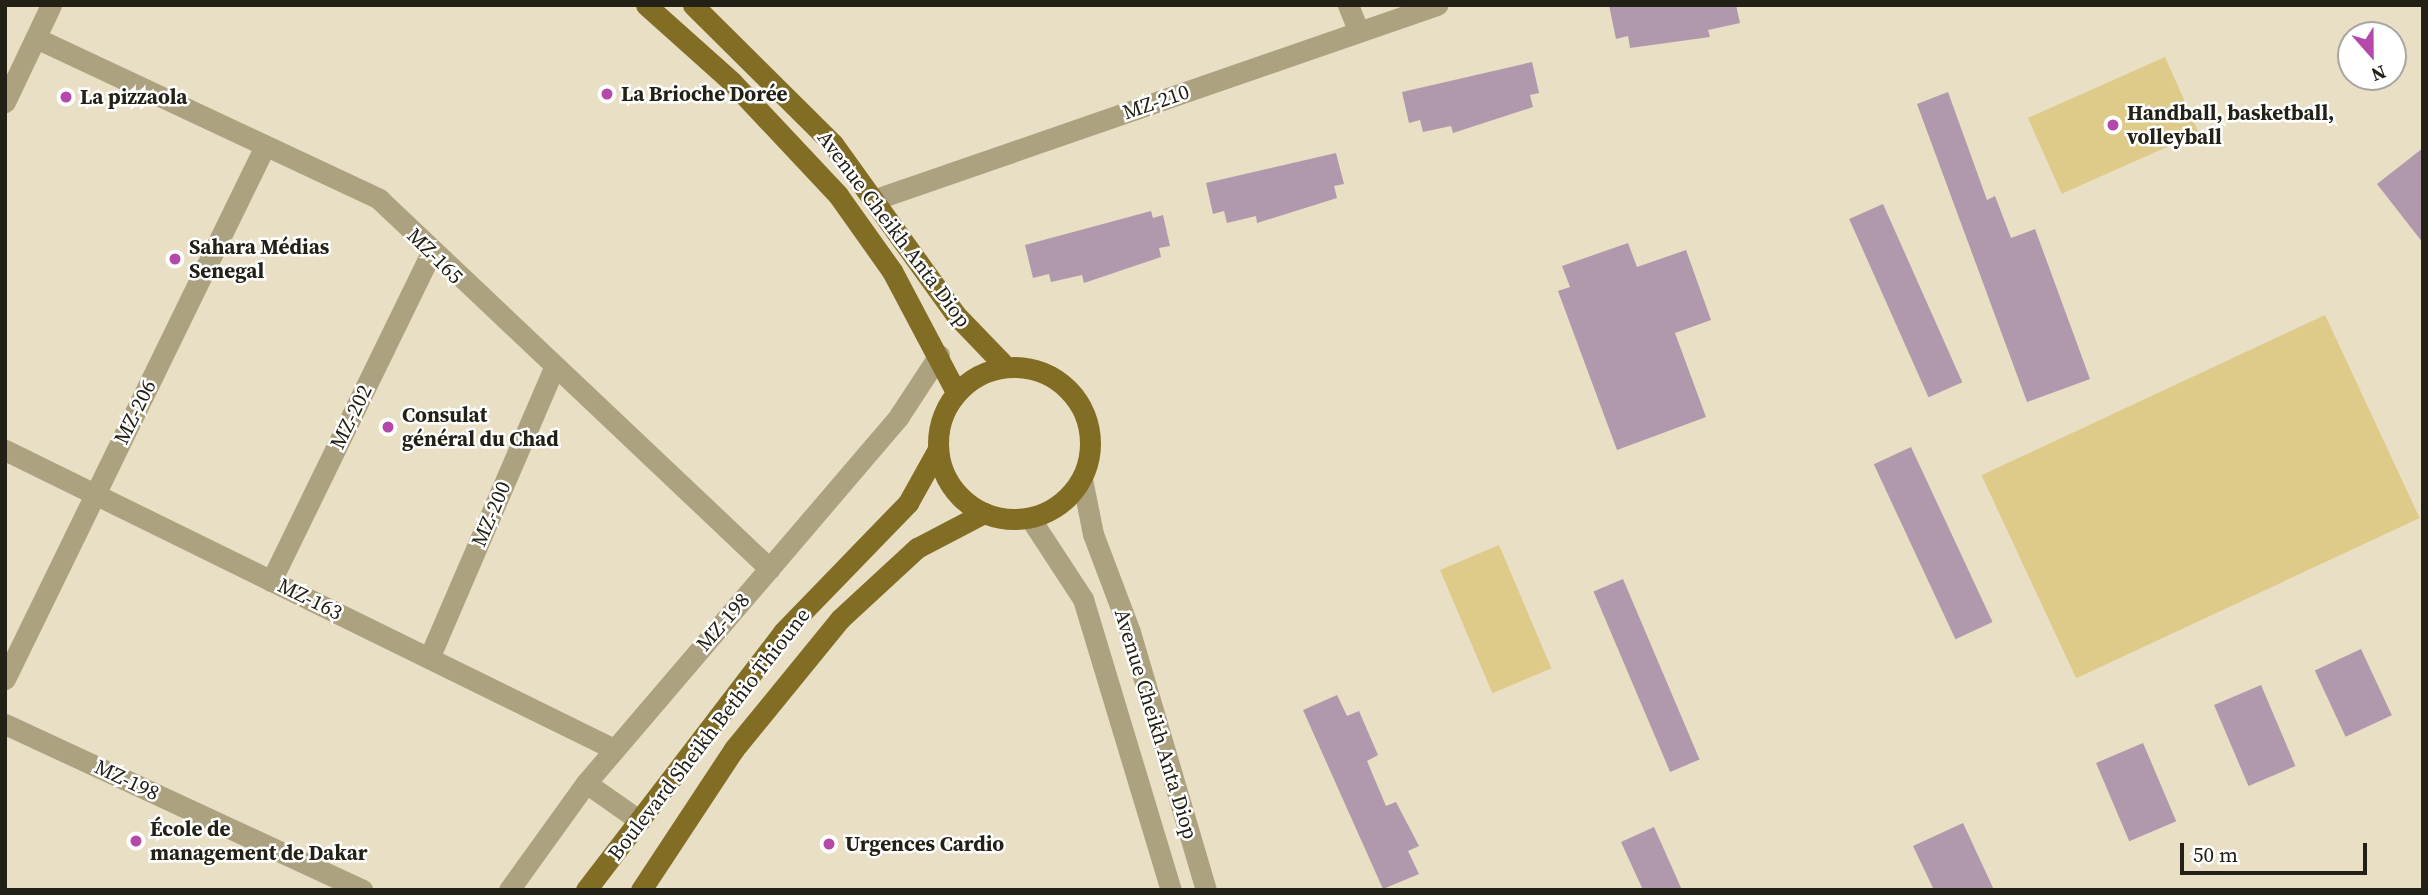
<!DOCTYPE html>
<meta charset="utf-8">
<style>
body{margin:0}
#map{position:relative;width:2428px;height:895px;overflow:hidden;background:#e8dfc4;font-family:"Source Serif 4",serif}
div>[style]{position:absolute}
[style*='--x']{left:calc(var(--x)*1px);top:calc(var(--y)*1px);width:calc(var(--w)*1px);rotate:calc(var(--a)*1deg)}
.green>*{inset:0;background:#deca89;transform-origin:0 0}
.building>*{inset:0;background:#b099ac;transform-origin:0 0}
.minor>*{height:21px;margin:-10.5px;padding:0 10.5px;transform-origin:10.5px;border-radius:10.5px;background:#ada27f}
.major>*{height:21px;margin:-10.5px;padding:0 10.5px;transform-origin:10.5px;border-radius:10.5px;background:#826d25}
.major>.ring{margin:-10.5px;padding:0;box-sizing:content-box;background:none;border:21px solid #826d25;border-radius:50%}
.dots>*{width:19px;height:19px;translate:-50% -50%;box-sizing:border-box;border:4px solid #fff;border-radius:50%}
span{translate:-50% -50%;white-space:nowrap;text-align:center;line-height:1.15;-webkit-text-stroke:5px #fff;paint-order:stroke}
.poi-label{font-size:21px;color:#232016;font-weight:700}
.left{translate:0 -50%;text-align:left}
.street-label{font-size:21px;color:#232016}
.frame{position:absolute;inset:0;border:7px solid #232016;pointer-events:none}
.north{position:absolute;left:2337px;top:21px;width:70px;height:70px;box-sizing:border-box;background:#fff;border:2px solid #a7a6a2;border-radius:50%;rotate:159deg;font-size:19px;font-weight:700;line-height:28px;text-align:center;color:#232016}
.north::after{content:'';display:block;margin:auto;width:24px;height:32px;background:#b449aa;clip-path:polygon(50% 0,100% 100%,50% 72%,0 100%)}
.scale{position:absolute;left:2180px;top:843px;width:187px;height:32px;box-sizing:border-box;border:4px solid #232016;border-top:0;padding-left:9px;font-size:21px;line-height:24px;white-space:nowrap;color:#232016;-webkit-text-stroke:5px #fff;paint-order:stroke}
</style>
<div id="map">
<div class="green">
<div style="left:2165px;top:57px;width:83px;height:150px;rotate:66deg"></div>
<div style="left:2325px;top:315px;width:224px;height:379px;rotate:65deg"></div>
<div style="left:1499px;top:545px;width:134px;height:64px;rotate:67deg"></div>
</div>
<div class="building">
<div style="clip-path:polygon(1609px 5px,1736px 5px,1740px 23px,1708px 30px,1710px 37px,1630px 48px,1628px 36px,1616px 39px)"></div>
<div style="clip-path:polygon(1532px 62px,1539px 93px,1530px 95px,1533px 107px,1453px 133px,1451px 126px,1423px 132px,1420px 120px,1409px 123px,1402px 92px)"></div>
<div style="clip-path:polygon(1948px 92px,1987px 200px,1995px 196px,2011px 238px,2035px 229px,2090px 379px,2027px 402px,1917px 104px)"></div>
<div style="clip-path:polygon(2423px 148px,2423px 243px,2377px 184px)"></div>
<div style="clip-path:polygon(1336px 153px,1344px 184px,1334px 186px,1337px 198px,1257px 223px,1256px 216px,1227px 223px,1224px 211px,1213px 214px,1206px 183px)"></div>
<div style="left:1883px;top:204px;width:195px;height:37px;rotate:66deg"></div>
<div style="clip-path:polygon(1151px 211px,1153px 218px,1163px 215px,1170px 246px,1159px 248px,1161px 257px,1084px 283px,1082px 275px,1051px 282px,1049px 274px,1033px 278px,1025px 245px)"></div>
<div style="clip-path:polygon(1628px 243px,1637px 267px,1686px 250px,1711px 320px,1675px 333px,1706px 417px,1617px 450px,1558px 291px,1570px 287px,1562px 266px)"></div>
<div style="left:1911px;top:447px;width:193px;height:41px;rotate:65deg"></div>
<div style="left:1623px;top:579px;width:196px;height:32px;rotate:67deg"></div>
<div style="left:2361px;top:649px;width:73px;height:51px;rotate:65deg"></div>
<div style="left:2261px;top:685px;width:88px;height:51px;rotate:67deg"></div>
<div style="clip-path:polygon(1337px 695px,1347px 716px,1359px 711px,1378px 755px,1367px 761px,1386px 806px,1396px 802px,1419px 846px,1408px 851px,1419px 874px,1383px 889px,1303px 710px)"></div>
<div style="left:2143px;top:743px;width:85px;height:51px;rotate:67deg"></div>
<div style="clip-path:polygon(1963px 823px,1994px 890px,1934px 890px,1913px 846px)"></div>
<div style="clip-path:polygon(1654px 827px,1682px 890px,1643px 890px,1621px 842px)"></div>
</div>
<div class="minor">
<div style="--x:1348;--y:5;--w:29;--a:68"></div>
<div style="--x:36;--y:38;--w:379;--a:25.1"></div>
<div style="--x:379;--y:199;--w:538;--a:43.42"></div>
<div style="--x:5;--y:102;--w:107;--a:-64.6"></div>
<div style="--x:876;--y:199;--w:594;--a:-19.08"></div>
<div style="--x:5;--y:450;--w:678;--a:26.15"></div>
<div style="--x:1082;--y:479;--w:56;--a:78.7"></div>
<div style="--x:1093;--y:534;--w:105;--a:69.3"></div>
<div style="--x:1130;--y:632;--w:269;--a:73.6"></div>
<div style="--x:1030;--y:518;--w:97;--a:56.8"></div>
<div style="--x:1083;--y:599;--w:304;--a:73.2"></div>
<div style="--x:271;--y:581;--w:365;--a:-64"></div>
<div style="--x:429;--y:658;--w:314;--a:-66.7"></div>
<div style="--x:5;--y:679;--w:593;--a:-64"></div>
<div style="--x:5;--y:724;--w:394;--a:24.9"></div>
<div style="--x:586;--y:783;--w:66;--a:35.1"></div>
<div style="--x:509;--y:890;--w:132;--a:-54.3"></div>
<div style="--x:586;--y:783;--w:482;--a:-49.5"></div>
<div style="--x:899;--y:416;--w:73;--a:-56.7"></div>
</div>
<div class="major">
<div style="--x:646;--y:5;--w:115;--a:41.8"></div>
<div style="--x:732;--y:82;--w:155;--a:46.8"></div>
<div style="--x:838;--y:195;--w:93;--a:54.6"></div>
<div style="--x:892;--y:271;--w:137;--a:62.1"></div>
<div style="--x:693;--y:5;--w:197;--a:44.8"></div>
<div style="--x:833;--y:144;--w:209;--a:54.3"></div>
<div style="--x:955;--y:314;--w:72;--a:46.1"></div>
<div class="ring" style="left:938px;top:367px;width:131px;height:131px"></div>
<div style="--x:586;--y:890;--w:325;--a:-52.6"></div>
<div style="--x:783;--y:632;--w:180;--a:-45.9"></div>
<div style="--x:908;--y:503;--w:62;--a:-60.9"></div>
<div style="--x:641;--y:890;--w:169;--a:-56.6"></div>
<div style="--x:734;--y:749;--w:168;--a:-50.8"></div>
<div style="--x:840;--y:619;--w:105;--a:-42.7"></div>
<div style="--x:917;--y:548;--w:76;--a:-27.6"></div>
</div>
<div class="dots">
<div style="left:607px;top:94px;background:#b449aa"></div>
<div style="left:66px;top:97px;background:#b449aa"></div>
<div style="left:2113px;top:125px;background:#b449aa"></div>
<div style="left:175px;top:259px;background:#b449aa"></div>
<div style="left:388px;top:427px;background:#b449aa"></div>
<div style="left:136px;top:841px;background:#b449aa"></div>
<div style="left:829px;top:844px;background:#b449aa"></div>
</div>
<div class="poi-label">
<span class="left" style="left:621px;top:94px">La Brioche Dorée</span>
<span class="left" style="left:80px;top:97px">La pizzaola</span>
<span class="left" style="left:2127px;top:125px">Handball, basketball,<br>volleyball</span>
<span class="left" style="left:189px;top:259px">Sahara Médias<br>Senegal</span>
<span class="left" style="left:402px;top:427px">Consulat<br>général du Chad</span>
<span class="left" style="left:150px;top:841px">École de<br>management de Dakar</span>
<span class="left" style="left:845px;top:844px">Urgences Cardio</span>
</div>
<div class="street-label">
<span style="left:1156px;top:102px;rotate:-19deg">MZ-210</span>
<span style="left:894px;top:229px;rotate:53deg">Avenue Cheikh Anta Diop</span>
<span style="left:435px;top:256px;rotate:45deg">MZ-165</span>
<span style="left:135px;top:412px;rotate:-64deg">MZ-206</span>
<span style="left:351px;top:417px;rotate:-64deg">MZ-202</span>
<span style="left:491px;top:514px;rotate:-67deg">MZ-200</span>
<span style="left:310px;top:599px;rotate:26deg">MZ-163</span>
<span style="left:723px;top:622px;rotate:-49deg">MZ-198</span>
<span style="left:1156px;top:724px;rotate:73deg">Avenue Cheikh Anta Diop</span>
<span style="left:709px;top:734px;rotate:-52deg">Boulevard Sheikh Bethio Thioune</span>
<span style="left:127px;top:780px;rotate:25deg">MZ-198</span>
</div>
<div class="frame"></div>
<div class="north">N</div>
<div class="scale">50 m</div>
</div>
